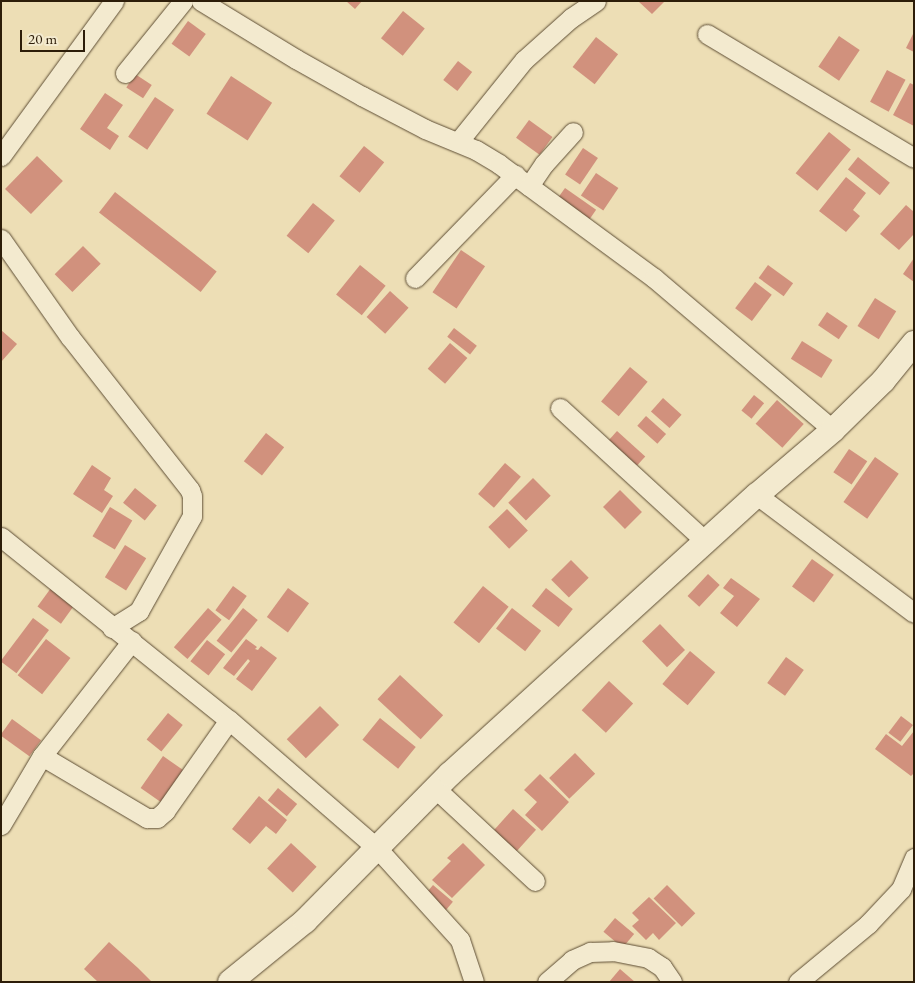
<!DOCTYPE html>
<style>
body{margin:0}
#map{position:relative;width:915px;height:983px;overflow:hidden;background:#eddeb5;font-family:"EB Garamond",serif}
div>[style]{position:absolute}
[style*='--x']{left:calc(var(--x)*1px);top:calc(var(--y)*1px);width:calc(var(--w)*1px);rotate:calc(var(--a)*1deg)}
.building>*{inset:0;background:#d1917d;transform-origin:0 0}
.roads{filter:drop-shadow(0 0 1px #5d4d34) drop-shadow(0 0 1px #5d4d34)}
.minor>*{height:19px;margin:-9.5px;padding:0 9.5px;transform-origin:9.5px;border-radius:9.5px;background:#f3eacf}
.tertiary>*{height:24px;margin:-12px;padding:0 12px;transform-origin:12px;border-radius:12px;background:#f3eacf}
span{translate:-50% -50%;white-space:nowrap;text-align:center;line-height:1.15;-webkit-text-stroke:4px #f3eacf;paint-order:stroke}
.frame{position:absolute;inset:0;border:2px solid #2d1d09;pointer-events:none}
.scale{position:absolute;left:20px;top:30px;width:65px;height:22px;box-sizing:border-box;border:2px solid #2d1d09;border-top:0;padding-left:6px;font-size:15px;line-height:18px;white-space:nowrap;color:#2d1d09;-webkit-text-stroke:4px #f3eacf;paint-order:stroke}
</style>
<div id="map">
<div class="building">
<div style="clip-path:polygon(346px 1px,362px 1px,355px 9px)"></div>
<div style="clip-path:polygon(638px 1px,665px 1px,652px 14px)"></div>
<div style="left:403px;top:11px;width:28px;height:35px;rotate:39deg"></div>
<div style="left:188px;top:21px;width:22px;height:28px;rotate:36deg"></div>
<div style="clip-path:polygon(914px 32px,914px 52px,906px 48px)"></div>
<div style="left:839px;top:36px;width:25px;height:37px;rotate:34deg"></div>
<div style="left:596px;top:37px;width:28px;height:38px;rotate:38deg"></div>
<div style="left:458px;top:61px;width:18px;height:24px;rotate:38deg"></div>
<div style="left:887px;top:70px;width:21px;height:36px;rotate:28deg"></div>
<div style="left:135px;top:74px;width:20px;height:16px;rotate:33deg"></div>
<div style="left:231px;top:76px;width:49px;height:45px;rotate:33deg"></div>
<div style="clip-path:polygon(910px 83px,914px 85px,914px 126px,893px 115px)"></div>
<div style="clip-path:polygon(105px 93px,123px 105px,107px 128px,119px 136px,110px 150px,80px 129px)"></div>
<div style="left:155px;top:97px;width:23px;height:48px;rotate:34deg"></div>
<div style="left:529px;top:120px;width:29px;height:22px;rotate:36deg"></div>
<div style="left:829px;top:132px;width:28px;height:53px;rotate:39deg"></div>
<div style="left:364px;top:146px;width:26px;height:39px;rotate:39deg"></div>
<div style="left:583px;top:148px;width:18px;height:32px;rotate:34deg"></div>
<div style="left:37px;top:156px;width:36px;height:46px;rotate:44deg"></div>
<div style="left:858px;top:157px;width:41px;height:16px;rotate:39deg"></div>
<div style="left:596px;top:173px;width:27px;height:27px;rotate:34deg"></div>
<div style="clip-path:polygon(846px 177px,866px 193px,853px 210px,860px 216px,846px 232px,819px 211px)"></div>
<div style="left:565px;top:188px;width:38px;height:16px;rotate:35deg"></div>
<div style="left:115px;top:192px;width:129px;height:26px;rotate:38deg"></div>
<div style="left:313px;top:203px;width:28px;height:42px;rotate:39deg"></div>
<div style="clip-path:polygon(906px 205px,914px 212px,914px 234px,899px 250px,880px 234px)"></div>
<div style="left:83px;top:246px;width:25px;height:40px;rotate:45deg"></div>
<div style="left:461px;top:250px;width:29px;height:51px;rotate:34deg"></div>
<div style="clip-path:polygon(914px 258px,914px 282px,903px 274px)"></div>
<div style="left:360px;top:265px;width:33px;height:38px;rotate:39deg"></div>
<div style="left:768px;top:265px;width:31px;height:16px;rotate:36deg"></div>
<div style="left:755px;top:282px;width:21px;height:33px;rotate:37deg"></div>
<div style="left:390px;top:291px;width:25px;height:35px;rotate:42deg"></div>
<div style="left:875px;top:298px;width:25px;height:33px;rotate:32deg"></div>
<div style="left:827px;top:312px;width:25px;height:16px;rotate:34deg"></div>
<div style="left:454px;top:328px;width:29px;height:11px;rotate:38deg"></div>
<div style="clip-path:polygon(1px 330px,17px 344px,1px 362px)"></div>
<div style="left:802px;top:341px;width:36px;height:21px;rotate:32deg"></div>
<div style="left:450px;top:343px;width:23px;height:34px;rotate:41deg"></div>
<div style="left:630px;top:367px;width:23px;height:45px;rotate:40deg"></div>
<div style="left:754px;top:395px;width:13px;height:20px;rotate:39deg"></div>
<div style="left:663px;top:398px;width:25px;height:18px;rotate:42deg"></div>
<div style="left:777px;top:400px;width:36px;height:32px;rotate:42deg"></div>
<div style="left:646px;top:416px;width:27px;height:13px;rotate:42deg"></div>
<div style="left:617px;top:431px;width:38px;height:18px;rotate:42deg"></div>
<div style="left:266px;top:433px;width:23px;height:36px;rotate:38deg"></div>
<div style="left:849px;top:449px;width:22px;height:28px;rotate:34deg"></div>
<div style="left:875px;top:457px;width:29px;height:55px;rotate:35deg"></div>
<div style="left:505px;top:463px;width:21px;height:41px;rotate:41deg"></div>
<div style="clip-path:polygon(92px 465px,111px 478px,104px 490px,113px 496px,102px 513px,73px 494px)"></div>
<div style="left:533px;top:478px;width:25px;height:35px;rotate:45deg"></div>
<div style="left:135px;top:488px;width:28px;height:19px;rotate:39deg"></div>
<div style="left:620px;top:490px;width:31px;height:24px;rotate:45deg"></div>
<div style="left:110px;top:507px;width:26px;height:34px;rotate:31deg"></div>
<div style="left:507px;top:509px;width:30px;height:26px;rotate:46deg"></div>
<div style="left:125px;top:545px;width:25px;height:38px;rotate:32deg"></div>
<div style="left:812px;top:559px;width:27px;height:34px;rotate:36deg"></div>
<div style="left:571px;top:560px;width:25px;height:28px;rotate:45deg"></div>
<div style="left:708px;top:574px;width:16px;height:30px;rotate:43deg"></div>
<div style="clip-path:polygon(731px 578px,760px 599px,737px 627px,720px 613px,734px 596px,723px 588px)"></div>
<div style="left:233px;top:586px;width:17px;height:30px;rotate:36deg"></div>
<div style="left:483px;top:586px;width:33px;height:47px;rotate:39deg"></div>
<div style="left:51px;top:588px;width:29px;height:23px;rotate:36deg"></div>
<div style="left:288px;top:588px;width:26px;height:36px;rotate:36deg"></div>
<div style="left:546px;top:588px;width:34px;height:23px;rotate:38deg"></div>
<div style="left:208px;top:608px;width:18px;height:52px;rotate:41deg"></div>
<div style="left:243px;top:608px;width:19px;height:42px;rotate:39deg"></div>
<div style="left:512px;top:608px;width:37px;height:26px;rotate:38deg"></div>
<div style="left:33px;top:618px;width:20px;height:54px;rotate:37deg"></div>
<div style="left:660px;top:624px;width:36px;height:25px;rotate:46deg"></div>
<div style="left:46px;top:639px;width:31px;height:46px;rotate:38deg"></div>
<div style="clip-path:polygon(246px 639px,257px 647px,255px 649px,258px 650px,261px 646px,277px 658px,252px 691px,236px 679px,250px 661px,248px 659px,234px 676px,223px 668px)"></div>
<div style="left:207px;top:640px;width:23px;height:27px;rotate:38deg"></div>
<div style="left:690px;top:651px;width:33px;height:43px;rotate:40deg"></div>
<div style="left:786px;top:657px;width:22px;height:32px;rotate:36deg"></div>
<div style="left:400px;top:675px;width:59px;height:33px;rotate:43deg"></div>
<div style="left:609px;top:681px;width:33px;height:40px;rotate:43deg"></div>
<div style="left:320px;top:706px;width:27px;height:47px;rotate:45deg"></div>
<div style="left:168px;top:713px;width:19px;height:34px;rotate:39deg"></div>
<div style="left:901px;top:716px;width:15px;height:21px;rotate:37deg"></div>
<div style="left:380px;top:718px;width:46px;height:28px;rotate:39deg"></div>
<div style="left:12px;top:719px;width:36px;height:20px;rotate:36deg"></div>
<div style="clip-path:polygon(914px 731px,914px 773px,911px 776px,875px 749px,886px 734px,902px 746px)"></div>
<div style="left:575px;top:753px;width:29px;height:36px;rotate:46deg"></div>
<div style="left:163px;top:756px;width:28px;height:39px;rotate:35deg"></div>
<div style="clip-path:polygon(540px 774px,569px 802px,542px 831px,525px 815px,537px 802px,524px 790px)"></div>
<div style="left:278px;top:788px;width:25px;height:16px;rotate:40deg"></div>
<div style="clip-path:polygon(259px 796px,287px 820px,276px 834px,266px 826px,250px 844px,232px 829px)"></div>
<div style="left:513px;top:809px;width:31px;height:35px;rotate:42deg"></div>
<div style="left:291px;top:843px;width:35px;height:35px;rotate:43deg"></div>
<div style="clip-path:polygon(463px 843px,485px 865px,452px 898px,432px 880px,451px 861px,447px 858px)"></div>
<div style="left:433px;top:885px;width:26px;height:13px;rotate:40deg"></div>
<div style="left:667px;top:885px;width:40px;height:19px;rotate:45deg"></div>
<div style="clip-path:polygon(649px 897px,676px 923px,659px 940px,653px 933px,646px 940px,632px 926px,639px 920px,632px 913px)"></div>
<div style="left:615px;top:918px;width:25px;height:18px;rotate:40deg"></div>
<div style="clip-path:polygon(109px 942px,138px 968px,152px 982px,98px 982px,84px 969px)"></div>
<div style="clip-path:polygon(620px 969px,635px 982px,609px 982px)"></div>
</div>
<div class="roads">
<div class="minor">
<div style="--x:201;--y:1;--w:111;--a:31.4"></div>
<div style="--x:296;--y:59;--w:76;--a:29.3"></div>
<div style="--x:362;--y:96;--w:71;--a:27.6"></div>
<div style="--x:425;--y:129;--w:55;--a:22.4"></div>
<div style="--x:476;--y:150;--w:27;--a:31"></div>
<div style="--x:499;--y:164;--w:192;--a:36.3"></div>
<div style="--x:654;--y:278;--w:235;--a:40.3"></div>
<div style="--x:707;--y:34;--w:241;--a:30.9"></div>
<div style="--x:125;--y:73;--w:92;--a:-51.1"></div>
<div style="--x:458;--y:142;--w:105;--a:-51.2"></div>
<div style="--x:524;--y:60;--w:63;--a:-41.8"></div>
<div style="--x:571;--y:18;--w:30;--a:-34"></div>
<div style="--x:1;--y:156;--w:192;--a:-53.9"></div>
<div style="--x:529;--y:186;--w:27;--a:-56"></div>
<div style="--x:544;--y:164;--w:43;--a:-47.8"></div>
<div style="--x:1;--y:239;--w:120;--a:54.9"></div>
<div style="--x:70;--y:337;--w:194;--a:51.9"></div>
<div style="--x:190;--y:490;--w:6;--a:72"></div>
<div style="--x:192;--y:496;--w:20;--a:90"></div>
<div style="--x:192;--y:516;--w:109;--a:119.2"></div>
<div style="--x:139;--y:611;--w:32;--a:148"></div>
<div style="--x:415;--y:278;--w:144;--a:-45.8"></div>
<div style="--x:560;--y:408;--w:198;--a:42.5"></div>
<div style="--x:757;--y:495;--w:196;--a:36.9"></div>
<div style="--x:1;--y:537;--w:292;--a:38.8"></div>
<div style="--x:229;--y:720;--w:196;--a:40.9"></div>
<div style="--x:377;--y:848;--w:124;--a:47.9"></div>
<div style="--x:460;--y:940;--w:44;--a:71.6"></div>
<div style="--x:42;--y:756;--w:122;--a:30.6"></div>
<div style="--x:147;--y:818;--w:10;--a:0"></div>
<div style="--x:157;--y:818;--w:11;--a:-41"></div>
<div style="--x:165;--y:811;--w:111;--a:-54.9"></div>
<div style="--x:436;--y:789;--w:135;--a:42.9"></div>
<div style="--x:1;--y:825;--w:80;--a:-59.3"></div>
<div style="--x:42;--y:756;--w:146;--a:-52"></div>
<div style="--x:547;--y:982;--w:33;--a:-41"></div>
<div style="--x:572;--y:960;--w:20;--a:-24"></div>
<div style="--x:590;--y:952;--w:23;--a:-2"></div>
<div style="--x:613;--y:951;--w:36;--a:11"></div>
<div style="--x:648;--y:958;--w:17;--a:33"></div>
<div style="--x:662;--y:967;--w:18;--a:56"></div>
<div style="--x:798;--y:982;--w:91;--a:-39.6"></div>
<div style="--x:868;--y:924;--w:48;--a:-46.7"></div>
<div style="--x:901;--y:889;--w:34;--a:-67"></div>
</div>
<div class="tertiary">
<div style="--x:230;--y:982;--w:97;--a:-39.1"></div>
<div style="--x:305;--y:921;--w:206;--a:-45.4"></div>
<div style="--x:450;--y:774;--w:415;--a:-42.3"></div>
<div style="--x:757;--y:495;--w:100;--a:-40.5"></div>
<div style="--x:833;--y:430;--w:70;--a:-44.4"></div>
<div style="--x:883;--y:381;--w:49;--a:-50.8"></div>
</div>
</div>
<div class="frame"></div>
<div class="scale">20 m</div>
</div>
